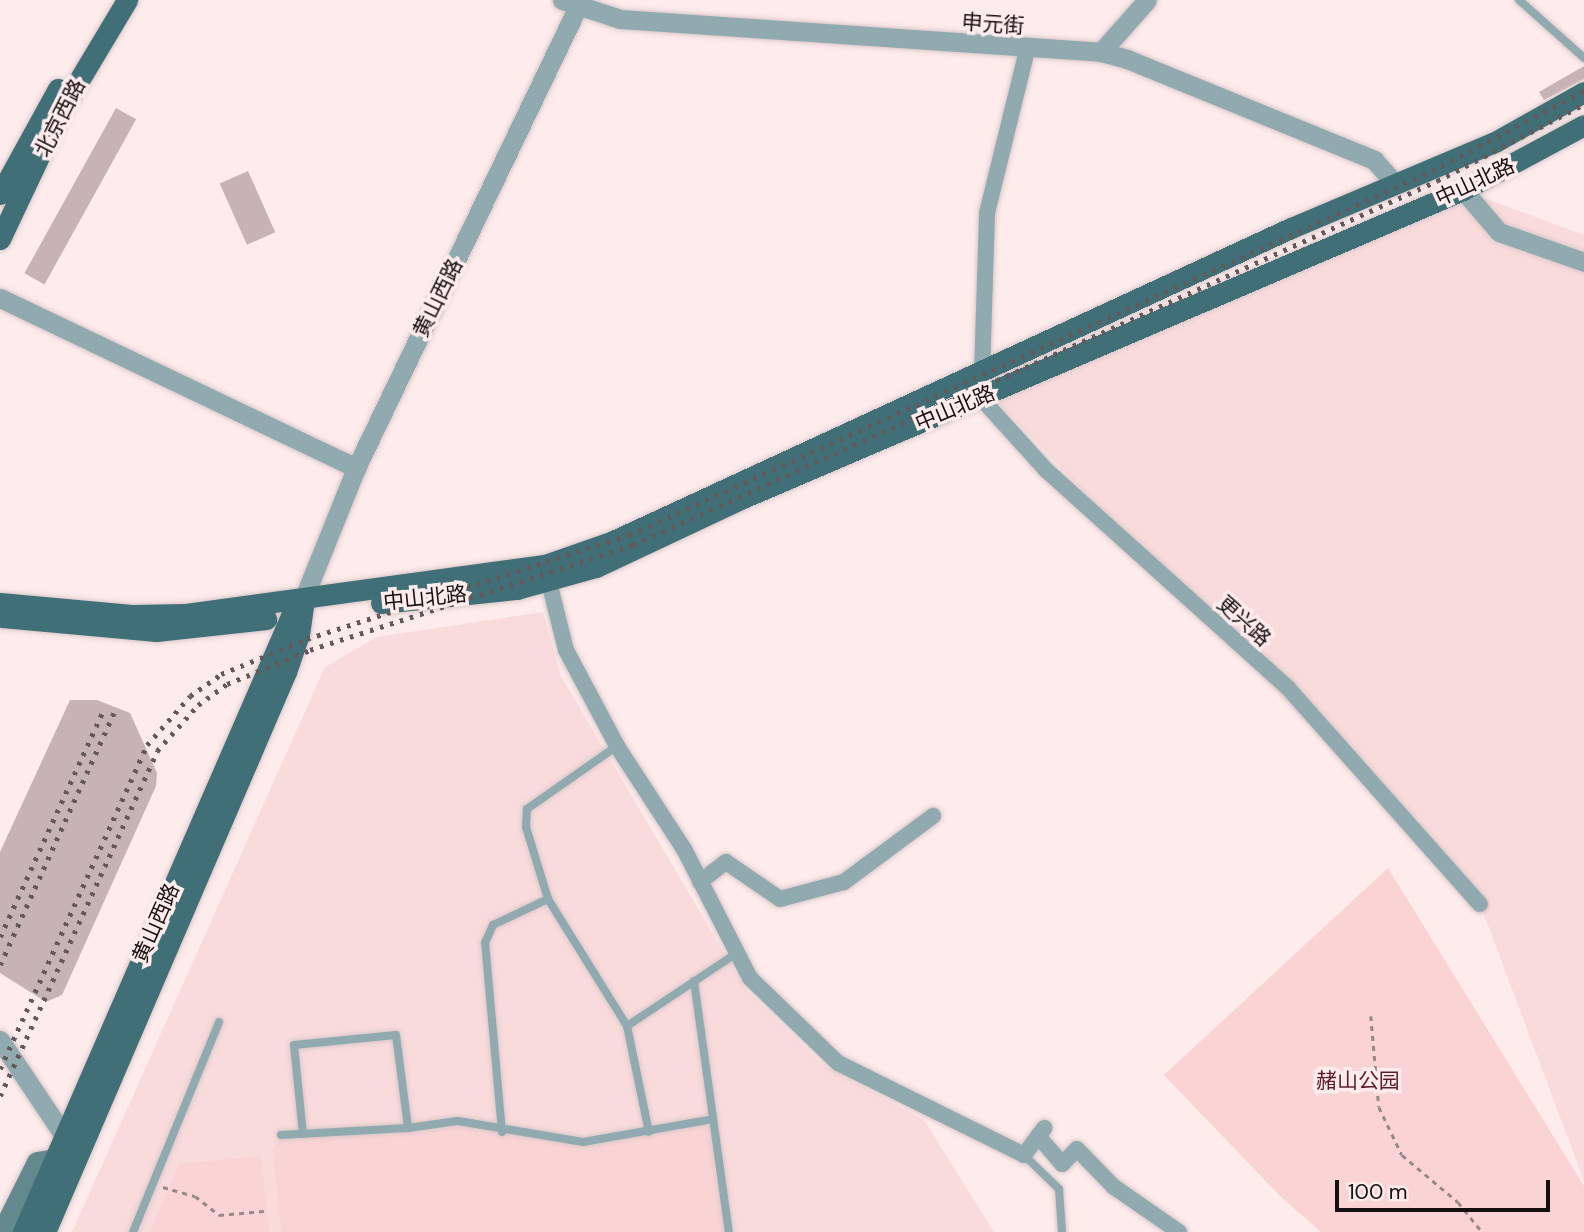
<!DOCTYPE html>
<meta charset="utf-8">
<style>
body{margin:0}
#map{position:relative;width:1584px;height:1232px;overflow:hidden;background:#feebec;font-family:"DM Sans","Noto Sans SC",sans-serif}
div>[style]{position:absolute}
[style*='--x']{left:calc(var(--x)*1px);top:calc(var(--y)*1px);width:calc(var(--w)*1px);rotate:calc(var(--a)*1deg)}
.built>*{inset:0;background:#fadbdc}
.green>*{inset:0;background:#fad3d5}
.building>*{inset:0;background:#c8b3b4;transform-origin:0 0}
.path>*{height:2.5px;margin-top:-1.25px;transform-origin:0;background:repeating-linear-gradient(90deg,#96898a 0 5px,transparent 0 10px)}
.roads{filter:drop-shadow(0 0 2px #d9c8c9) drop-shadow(0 0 2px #d9c8c9)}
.service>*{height:8px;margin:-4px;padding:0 4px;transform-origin:4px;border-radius:4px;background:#91aaaf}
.minor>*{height:16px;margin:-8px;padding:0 8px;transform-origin:8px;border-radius:8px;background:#91aaaf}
.tertiary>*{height:19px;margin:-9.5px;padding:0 9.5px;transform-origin:9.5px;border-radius:9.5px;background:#91aaaf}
.secondary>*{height:21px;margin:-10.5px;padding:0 10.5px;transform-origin:10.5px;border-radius:10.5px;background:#63888e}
.primary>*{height:21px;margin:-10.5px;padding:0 10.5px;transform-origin:10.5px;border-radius:10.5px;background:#406f77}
.rail>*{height:4.5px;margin-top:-2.25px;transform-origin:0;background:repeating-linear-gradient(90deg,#64595a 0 3.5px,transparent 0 10.5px)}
span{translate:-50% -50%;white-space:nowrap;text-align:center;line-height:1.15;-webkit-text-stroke:7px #feebec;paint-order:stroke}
.street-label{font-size:21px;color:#160f10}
.park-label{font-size:21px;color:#5c1d27}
.scale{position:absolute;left:1335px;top:1180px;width:215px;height:32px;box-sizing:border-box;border:4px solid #160f10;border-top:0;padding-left:9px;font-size:21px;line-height:24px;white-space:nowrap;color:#160f10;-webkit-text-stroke:5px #feebec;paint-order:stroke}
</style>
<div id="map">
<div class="built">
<div style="clip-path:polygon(1463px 190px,1584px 235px,1584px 1181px,1480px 904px,989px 393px)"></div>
<div style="clip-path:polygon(543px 612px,561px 676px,746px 990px,823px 1065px,924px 1120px,994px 1232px,72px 1232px,325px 667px,377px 637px)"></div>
</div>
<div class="green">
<div style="clip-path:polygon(1388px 868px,1584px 1186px,1584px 1232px,1321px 1232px,1279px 1195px,1164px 1075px)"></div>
<div style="clip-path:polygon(713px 1119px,729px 1232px,281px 1232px,273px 1148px,280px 1139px,458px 1121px,583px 1142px)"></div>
<div style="clip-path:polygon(261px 1156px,269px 1232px,150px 1232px,179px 1164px)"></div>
</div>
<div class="building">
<div style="clip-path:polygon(1584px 66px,1584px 79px,1544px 100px,1539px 92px)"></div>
<div style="left:116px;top:108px;width:23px;height:189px;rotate:29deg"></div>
<div style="left:248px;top:171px;width:67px;height:31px;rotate:66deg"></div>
<div style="clip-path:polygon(70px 700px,97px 700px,130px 713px,157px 773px,156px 786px,62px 995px,46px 1002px,0 973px,0 852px)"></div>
</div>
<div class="path">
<div style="--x:1371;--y:1016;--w:91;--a:85"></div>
<div style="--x:1379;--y:1107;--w:53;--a:64.4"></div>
<div style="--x:1402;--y:1155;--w:73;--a:40"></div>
<div style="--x:1458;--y:1202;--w:38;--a:51"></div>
<div style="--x:163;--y:1187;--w:33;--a:16"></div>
<div style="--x:195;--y:1196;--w:31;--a:38"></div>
<div style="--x:219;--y:1215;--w:45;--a:-5.1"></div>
</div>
<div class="roads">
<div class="service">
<div style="--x:1519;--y:0;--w:87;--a:41.7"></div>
<div style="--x:548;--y:899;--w:150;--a:58.1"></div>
<div style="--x:627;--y:1026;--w:108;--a:78.3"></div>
<div style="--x:694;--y:981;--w:253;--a:82.1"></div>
<div style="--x:627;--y:1026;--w:132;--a:-33.6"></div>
<div style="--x:502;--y:1132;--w:190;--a:-95.1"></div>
<div style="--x:485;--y:943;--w:20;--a:-66"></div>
<div style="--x:493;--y:925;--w:61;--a:-25.3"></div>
<div style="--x:548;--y:899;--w:75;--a:-107"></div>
<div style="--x:526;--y:827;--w:18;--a:-87"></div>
<div style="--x:527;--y:809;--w:110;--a:-35"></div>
<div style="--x:303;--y:1134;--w:89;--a:-95.8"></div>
<div style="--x:294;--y:1045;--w:102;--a:-5.6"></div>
<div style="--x:396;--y:1035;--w:94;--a:82.6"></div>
<div style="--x:281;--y:1135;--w:127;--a:-3.2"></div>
<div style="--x:408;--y:1128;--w:50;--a:-8"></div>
<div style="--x:458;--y:1121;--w:127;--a:9.5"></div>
<div style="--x:583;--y:1142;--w:132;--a:-10"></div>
<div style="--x:1024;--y:1155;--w:49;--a:44.2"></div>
<div style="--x:1059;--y:1189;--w:43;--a:86"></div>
<div style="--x:133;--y:1232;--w:227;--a:-67.7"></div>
</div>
<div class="minor">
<div style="--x:982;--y:374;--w:161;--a:-88.2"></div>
<div style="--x:987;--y:213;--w:168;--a:-76.2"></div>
<div style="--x:970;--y:379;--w:21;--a:61"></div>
<div style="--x:980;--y:397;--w:98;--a:47.9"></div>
<div style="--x:1046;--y:470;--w:326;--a:42"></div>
<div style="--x:1288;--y:688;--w:289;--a:48.4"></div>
<div style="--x:549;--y:582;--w:70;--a:76"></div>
<div style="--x:566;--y:650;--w:109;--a:62"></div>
<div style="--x:617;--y:746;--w:123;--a:57"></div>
<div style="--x:684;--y:849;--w:145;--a:62.9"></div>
<div style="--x:750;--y:978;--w:122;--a:44"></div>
<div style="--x:838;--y:1063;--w:208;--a:26.3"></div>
<div style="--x:1024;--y:1155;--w:34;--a:-53"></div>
<div style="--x:700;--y:882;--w:33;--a:-38"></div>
<div style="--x:726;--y:862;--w:65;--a:34.4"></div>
<div style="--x:780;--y:899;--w:66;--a:-14.9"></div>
<div style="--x:844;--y:882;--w:111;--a:-36.6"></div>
<div style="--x:1038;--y:1136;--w:37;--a:49"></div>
<div style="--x:1062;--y:1164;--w:21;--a:-45"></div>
<div style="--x:1077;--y:1149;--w:53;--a:45.8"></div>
<div style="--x:1114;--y:1187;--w:79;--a:34.7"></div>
</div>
<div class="tertiary">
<div style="--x:562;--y:0;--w:61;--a:18.1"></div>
<div style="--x:620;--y:19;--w:482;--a:3.9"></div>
<div style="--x:1101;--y:52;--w:27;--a:15"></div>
<div style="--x:1127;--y:59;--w:267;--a:22.2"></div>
<div style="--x:1374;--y:160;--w:30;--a:48"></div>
<div style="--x:1101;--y:52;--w:69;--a:-48.5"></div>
<div style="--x:1463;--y:190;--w:55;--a:49.4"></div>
<div style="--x:1499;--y:232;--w:90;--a:19.4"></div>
<div style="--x:0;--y:298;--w:395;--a:25.5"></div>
<div style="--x:303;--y:600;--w:142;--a:-68.1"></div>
<div style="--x:356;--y:468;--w:519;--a:-64.32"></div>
<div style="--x:0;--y:1040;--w:113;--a:56.2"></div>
</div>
<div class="secondary">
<div style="--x:2;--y:1232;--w:78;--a:-63.4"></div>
<div style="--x:37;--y:1162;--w:18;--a:-9"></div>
</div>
<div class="primary">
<div style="--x:0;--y:194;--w:120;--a:-61.1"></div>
<div style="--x:0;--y:239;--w:140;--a:-64.7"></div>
<div style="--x:60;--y:112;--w:131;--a:-59.1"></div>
<div style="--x:0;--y:603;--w:132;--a:5.2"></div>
<div style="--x:131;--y:615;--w:55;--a:-1"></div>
<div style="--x:186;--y:614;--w:362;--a:-7.8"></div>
<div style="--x:545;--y:565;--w:70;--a:-19.2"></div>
<div style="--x:611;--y:542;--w:749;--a:-24.79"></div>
<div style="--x:1291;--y:228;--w:221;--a:-22.9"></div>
<div style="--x:1495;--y:142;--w:102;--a:-29.3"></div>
<div style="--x:381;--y:603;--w:137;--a:-5.9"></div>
<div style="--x:517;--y:589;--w:82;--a:-15.6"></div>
<div style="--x:596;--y:567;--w:165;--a:-25.2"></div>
<div style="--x:745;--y:497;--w:781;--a:-23.15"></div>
<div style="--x:1463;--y:190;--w:137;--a:-28.2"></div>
<div style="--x:2;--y:617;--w:155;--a:5.2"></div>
<div style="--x:156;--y:631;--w:111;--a:-6.2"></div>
<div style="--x:23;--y:1232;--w:672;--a:-66.49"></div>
<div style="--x:291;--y:616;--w:20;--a:-53"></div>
<div style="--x:45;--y:1232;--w:610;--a:-66.72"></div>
<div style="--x:286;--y:672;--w:39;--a:-71"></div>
<div style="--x:299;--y:635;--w:30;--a:-82"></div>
</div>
</div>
<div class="rail">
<div style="--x:0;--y:937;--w:251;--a:-65.5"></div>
<div style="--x:0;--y:965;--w:277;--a:-65.7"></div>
<div style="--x:0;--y:1069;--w:356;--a:-65.6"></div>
<div style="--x:147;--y:745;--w:65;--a:-48.7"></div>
<div style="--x:190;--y:696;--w:38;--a:-35"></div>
<div style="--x:221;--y:674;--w:93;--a:-22.1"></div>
<div style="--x:307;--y:639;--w:338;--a:-17.9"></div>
<div style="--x:629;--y:535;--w:882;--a:-24.38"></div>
<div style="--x:1432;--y:171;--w:172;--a:-27.8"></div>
<div style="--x:0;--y:1096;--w:379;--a:-65.5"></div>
<div style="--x:157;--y:751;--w:62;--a:-48.3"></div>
<div style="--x:198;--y:705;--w:36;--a:-36"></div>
<div style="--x:227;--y:684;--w:90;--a:-22.3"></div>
<div style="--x:310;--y:650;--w:340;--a:-18"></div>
<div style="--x:633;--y:545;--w:883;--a:-24.36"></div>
<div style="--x:1437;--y:181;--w:166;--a:-27.6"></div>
</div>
<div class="street-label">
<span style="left:993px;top:24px;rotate:4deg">申元街</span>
<span style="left:60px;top:118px;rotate:-63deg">北京西路</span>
<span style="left:1475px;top:182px;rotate:-25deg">中山北路</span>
<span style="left:438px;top:298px;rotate:-64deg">黄山西路</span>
<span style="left:955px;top:408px;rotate:-23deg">中山北路</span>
<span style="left:425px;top:598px;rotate:-6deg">中山北路</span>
<span style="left:1244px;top:621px;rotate:42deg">更兴路</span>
<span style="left:156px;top:923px;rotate:-66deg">黄山西路</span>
</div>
<div class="park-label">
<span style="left:1358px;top:1081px">赭山公园</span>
</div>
<div class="scale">100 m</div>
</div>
